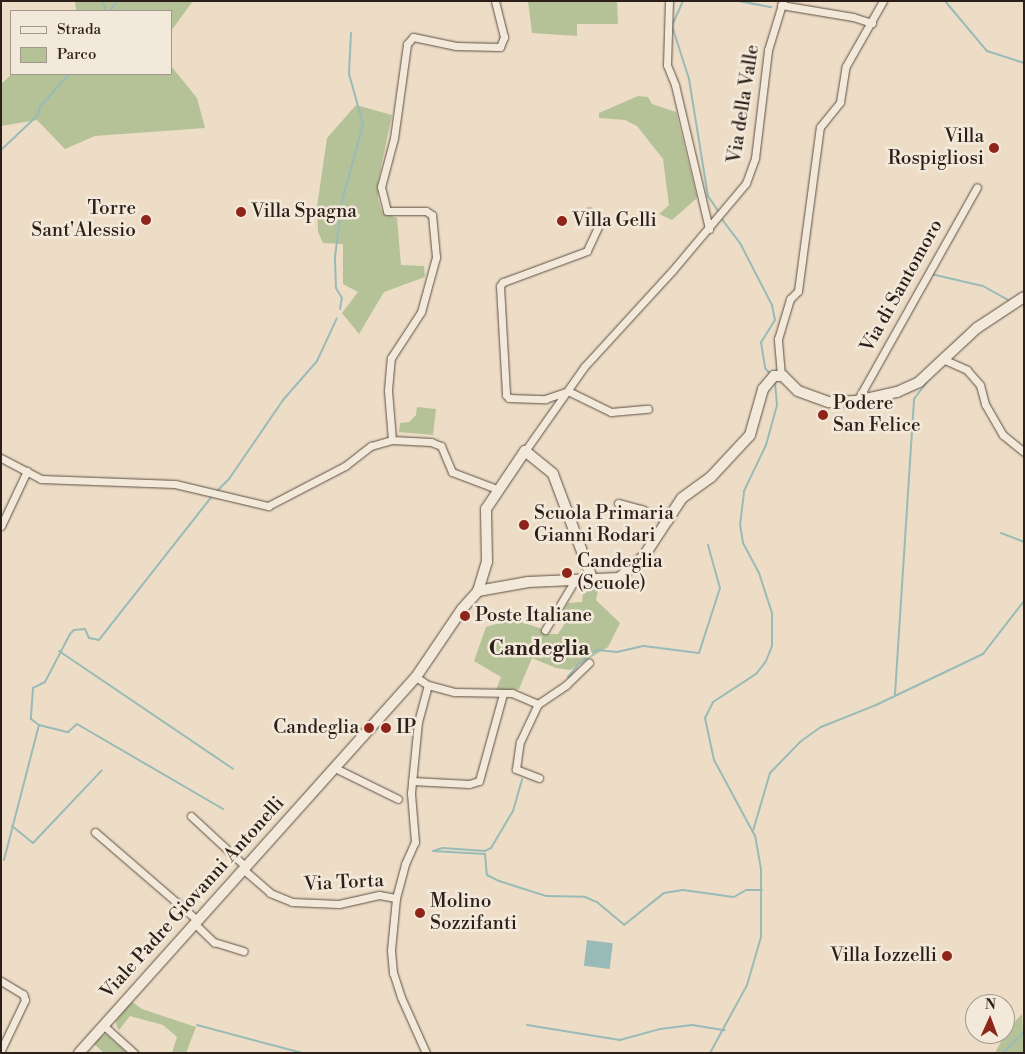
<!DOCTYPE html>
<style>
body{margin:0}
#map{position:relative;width:1025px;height:1054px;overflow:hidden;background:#edddc6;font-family:"Libre Bodoni",serif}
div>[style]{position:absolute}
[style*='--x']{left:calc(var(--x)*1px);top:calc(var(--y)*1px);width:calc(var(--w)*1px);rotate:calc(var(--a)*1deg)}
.green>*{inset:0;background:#b5c297}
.water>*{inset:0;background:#99bbb7;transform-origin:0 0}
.stream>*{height:2px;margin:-1px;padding:0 1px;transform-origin:1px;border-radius:1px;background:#99bbb7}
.roads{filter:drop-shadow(0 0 1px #5c4e44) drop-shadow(0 0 1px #5c4e44)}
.street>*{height:7px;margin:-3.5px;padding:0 3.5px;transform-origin:3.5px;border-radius:3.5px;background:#f3e9da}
.secondary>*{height:10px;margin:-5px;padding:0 5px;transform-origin:5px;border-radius:5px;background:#f3e9da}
.dots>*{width:14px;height:14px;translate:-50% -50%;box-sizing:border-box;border:2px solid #f3e9da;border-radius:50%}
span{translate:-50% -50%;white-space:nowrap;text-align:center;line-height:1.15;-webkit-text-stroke:5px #f3e9da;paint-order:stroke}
.street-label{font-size:19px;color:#2c1f19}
.poi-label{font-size:19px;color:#2c1f19}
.right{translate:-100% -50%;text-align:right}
.left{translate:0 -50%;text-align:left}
.quarter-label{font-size:21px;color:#2c1f19;font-weight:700}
.frame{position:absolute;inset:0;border:2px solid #2c1f19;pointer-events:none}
.legend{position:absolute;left:10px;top:10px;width:162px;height:65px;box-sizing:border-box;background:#f3e9da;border:1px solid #a3988d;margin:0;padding:6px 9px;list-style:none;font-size:15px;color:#2c1f19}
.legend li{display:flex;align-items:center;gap:10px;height:25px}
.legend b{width:25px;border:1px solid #a3988d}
.north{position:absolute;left:965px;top:994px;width:50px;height:50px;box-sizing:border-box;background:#f3e9da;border:1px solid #a3988d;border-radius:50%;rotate:2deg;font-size:14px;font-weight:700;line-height:20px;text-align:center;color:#2c1f19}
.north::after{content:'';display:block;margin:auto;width:18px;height:22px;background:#8f2418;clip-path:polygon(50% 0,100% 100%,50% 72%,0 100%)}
</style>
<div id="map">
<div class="green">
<div style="clip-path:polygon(75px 1px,193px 1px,171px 31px,171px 11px,76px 11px)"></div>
<div style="clip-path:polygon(528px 1px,617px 1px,618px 24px,577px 24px,577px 36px,532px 33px)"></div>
<div style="clip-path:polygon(171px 66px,197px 98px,205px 128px,95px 136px,65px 149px,37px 120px,1px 126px,1px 84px,12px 74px,171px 74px)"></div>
<div style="clip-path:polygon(638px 96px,648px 97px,652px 104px,676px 112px,697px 198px,672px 220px,659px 214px,669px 205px,663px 159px,637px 126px,625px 120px,599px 118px,599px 113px)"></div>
<div style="clip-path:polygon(356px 105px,392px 115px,378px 182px,378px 199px,382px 212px,397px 218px,401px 265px,424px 266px,425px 277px,384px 292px,359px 334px,342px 313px,358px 292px,343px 284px,343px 244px,323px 243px,318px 232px,317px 207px,327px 138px)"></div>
<div style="clip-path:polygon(417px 407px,436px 409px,433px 435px,399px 432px,400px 423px,409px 422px,416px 415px)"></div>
<div style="clip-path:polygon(584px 585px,599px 585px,596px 600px,620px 623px,608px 647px,570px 670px,556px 668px,532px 658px,519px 689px,495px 693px,501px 677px,474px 661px,486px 627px,513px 619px,545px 630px,548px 634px,558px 634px,565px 623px,558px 619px,568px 603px,582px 602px)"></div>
<div style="clip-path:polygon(131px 1001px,142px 1009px,196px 1027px,186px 1053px,172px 1053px,177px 1037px,163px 1025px,130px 1016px,119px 1030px,117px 1027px,116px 1021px)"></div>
<div style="clip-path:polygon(1022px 1014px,1024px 1053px,995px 1053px,1007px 1030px)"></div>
<div style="clip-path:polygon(105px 1034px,107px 1035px,127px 1053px,104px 1053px,93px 1043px)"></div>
</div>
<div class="water">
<div style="left:587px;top:940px;width:26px;height:26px;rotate:7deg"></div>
</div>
<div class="stream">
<div style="--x:102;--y:1;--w:11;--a:68"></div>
<div style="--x:683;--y:1;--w:27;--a:114"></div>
<div style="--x:672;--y:26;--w:56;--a:72.2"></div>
<div style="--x:689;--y:79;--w:119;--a:80.8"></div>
<div style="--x:708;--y:196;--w:18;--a:56"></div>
<div style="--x:739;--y:1;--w:33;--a:11"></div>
<div style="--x:945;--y:1;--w:65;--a:50"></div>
<div style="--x:987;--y:51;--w:39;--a:18"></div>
<div style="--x:110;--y:11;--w:12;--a:-55"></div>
<div style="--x:1;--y:150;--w:51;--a:-43.4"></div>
<div style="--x:38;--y:115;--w:8;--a:-76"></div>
<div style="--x:40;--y:107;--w:44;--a:-48.7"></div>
<div style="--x:721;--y:218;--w:34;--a:53"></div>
<div style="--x:741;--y:245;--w:68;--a:62.7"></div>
<div style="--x:772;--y:305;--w:15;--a:79"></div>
<div style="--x:775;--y:320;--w:26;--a:122"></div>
<div style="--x:761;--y:342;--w:26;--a:81"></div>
<div style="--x:765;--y:368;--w:8;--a:50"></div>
<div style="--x:931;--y:274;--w:53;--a:13"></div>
<div style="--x:983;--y:286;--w:31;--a:29"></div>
<div style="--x:340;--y:309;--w:11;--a:-80"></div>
<div style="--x:342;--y:298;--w:12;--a:-121"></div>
<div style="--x:336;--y:288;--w:31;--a:-92"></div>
<div style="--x:335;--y:257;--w:56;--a:-82.9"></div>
<div style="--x:342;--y:201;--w:80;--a:-74.7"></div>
<div style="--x:363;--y:124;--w:52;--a:-105.6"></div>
<div style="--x:349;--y:74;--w:41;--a:-87.2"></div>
<div style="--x:952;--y:345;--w:18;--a:-43"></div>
<div style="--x:216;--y:492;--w:18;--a:-45"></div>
<div style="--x:229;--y:479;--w:96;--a:-55.6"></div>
<div style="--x:283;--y:400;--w:52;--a:-48.9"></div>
<div style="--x:317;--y:361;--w:47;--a:-65.1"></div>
<div style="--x:213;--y:495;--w:184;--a:128.2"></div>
<div style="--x:99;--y:640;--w:10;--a:-169"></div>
<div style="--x:89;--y:638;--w:10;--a:-114"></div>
<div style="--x:85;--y:629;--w:11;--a:175"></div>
<div style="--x:74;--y:630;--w:6;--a:135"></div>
<div style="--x:70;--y:634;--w:54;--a:117.5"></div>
<div style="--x:45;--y:682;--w:13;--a:153"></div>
<div style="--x:33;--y:688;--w:31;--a:94"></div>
<div style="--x:31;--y:719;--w:10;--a:37"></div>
<div style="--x:39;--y:725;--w:30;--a:14"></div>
<div style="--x:68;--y:732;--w:12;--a:-42"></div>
<div style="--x:77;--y:724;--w:169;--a:30.2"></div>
<div style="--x:1001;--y:533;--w:25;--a:21"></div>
<div style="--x:59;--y:651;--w:210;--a:34.1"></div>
<div style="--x:568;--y:677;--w:17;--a:-50"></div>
<div style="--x:579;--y:664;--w:23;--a:-38"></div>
<div style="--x:597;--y:650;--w:20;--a:6"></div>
<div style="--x:617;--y:652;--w:28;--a:-13"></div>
<div style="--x:644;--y:646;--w:55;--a:7.3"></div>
<div style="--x:699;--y:653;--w:68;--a:-72.1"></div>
<div style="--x:720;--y:588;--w:45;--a:-105.6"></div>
<div style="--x:895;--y:694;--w:296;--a:-86.3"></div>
<div style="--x:914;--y:399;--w:26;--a:-53"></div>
<div style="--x:12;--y:826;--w:27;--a:39"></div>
<div style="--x:33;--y:843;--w:100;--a:-46.6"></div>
<div style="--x:753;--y:831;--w:60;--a:-73.7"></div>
<div style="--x:770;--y:773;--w:43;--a:-45.9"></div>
<div style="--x:800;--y:742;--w:26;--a:-36"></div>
<div style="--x:821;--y:727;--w:59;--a:-21.8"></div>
<div style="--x:876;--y:705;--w:119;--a:-25.5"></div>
<div style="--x:983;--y:654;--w:67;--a:-52.3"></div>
<div style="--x:433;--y:851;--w:52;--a:3.3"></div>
<div style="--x:485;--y:854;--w:21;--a:85"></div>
<div style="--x:487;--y:875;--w:13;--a:27"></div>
<div style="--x:499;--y:881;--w:49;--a:17.7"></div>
<div style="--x:546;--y:896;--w:39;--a:1"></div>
<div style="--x:585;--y:897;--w:13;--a:23"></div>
<div style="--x:597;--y:902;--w:35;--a:40"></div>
<div style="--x:624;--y:925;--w:51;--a:-38.7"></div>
<div style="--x:664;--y:893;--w:19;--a:-9"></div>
<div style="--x:683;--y:890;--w:51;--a:7.8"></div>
<div style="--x:734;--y:897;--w:14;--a:-30"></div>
<div style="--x:746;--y:890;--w:16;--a:0"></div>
<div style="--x:433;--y:851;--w:10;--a:-17"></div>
<div style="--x:443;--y:848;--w:42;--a:4.1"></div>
<div style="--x:485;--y:851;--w:7;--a:-27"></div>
<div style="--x:491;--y:848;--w:43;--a:-59.3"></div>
<div style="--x:513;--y:811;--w:33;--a:-74"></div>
<div style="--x:4;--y:860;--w:139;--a:-75.5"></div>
<div style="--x:197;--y:1025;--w:109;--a:14.9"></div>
<div style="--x:527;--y:1025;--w:94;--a:9.2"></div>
<div style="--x:620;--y:1040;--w:41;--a:-15.4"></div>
<div style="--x:660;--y:1029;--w:32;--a:-7"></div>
<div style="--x:692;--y:1025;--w:33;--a:9"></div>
<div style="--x:710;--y:1053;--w:77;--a:-61.4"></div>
<div style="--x:747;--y:985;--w:50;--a:-73.7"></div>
<div style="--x:761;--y:937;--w:68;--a:-90"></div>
<div style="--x:761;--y:869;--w:34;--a:-100"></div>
<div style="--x:755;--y:836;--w:86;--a:-118.3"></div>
<div style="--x:714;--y:760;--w:43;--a:-102.1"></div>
<div style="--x:705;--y:718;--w:18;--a:-63"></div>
<div style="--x:713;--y:702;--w:51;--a:-33.1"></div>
<div style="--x:756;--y:674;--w:16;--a:-52"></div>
<div style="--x:766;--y:661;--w:16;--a:-68"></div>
<div style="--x:772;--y:646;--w:33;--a:-90"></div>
<div style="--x:772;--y:613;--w:42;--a:-108"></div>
<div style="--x:759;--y:573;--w:34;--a:-118"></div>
<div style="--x:743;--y:543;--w:18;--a:-99"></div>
<div style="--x:740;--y:525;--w:34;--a:-83"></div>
<div style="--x:744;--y:491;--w:51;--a:-64.4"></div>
<div style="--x:766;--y:445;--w:41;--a:-74.6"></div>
<div style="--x:777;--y:405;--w:25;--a:-95"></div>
<div style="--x:1003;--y:1053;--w:30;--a:-45"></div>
</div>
<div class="roads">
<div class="street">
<div style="--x:669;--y:1;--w:64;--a:91.8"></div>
<div style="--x:667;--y:65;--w:22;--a:68"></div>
<div style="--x:675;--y:85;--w:148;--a:76.7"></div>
<div style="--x:781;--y:5;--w:73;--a:9.5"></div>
<div style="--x:853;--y:17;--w:20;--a:18"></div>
<div style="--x:589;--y:212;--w:17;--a:59"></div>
<div style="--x:598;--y:227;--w:26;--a:115"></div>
<div style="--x:587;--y:251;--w:90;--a:159.7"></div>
<div style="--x:503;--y:282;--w:5;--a:127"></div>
<div style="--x:500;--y:286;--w:109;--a:86.8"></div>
<div style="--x:506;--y:395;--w:4;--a:45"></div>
<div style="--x:509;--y:398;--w:36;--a:2"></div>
<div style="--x:545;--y:399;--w:24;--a:-19"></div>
<div style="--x:568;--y:391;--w:48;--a:26"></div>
<div style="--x:611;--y:412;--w:37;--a:-5"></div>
<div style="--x:945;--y:360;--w:24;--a:24"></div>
<div style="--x:967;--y:370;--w:20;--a:49"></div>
<div style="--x:980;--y:385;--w:20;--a:75"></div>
<div style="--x:985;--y:404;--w:36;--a:60"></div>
<div style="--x:1003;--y:435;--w:27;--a:39"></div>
<div style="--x:781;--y:375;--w:36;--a:-95"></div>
<div style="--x:778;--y:339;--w:42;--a:-73.3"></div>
<div style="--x:790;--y:299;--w:11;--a:-45"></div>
<div style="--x:798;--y:291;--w:165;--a:-82.4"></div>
<div style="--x:820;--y:127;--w:32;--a:-51"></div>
<div style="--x:840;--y:102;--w:36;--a:-81"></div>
<div style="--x:846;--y:66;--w:75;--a:-60.4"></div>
<div style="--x:857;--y:401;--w:245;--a:-60.7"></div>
<div style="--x:392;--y:440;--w:50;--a:-94.6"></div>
<div style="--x:388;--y:390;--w:32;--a:-85"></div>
<div style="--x:391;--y:358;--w:55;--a:-56.9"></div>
<div style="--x:421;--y:312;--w:57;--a:-74.7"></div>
<div style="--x:436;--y:257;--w:42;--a:-95.4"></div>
<div style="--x:432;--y:215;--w:7;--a:-146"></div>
<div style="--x:426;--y:211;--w:39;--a:180"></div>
<div style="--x:387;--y:211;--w:25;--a:-104"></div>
<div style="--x:381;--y:187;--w:51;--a:-75.1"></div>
<div style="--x:394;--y:138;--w:95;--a:-82.1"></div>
<div style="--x:407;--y:44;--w:9;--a:-49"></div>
<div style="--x:413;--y:37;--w:44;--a:11.8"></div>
<div style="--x:456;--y:46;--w:44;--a:1.3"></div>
<div style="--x:500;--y:47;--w:11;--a:-68"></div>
<div style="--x:504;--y:37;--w:37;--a:-104"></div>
<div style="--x:525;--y:451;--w:103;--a:-54.9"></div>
<div style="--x:584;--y:367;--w:130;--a:-47.5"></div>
<div style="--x:672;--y:271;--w:115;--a:-49.9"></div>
<div style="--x:746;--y:183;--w:27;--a:-70"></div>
<div style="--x:755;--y:158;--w:109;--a:-83.1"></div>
<div style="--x:768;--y:50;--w:51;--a:-73"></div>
<div style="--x:1;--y:458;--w:45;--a:27.7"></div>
<div style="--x:41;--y:479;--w:134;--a:2.1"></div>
<div style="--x:175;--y:484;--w:96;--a:13.3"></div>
<div style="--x:268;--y:506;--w:87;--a:-27.5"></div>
<div style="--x:345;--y:466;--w:33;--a:-38"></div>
<div style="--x:371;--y:446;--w:22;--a:-16"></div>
<div style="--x:392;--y:440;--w:39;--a:3"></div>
<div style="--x:431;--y:442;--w:11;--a:22"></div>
<div style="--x:441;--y:446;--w:28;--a:67"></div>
<div style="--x:452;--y:472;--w:48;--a:20.7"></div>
<div style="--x:618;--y:503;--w:24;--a:15"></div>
<div style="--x:641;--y:509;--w:30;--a:23"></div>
<div style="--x:1;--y:526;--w:61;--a:-64.7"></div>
<div style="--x:545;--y:630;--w:58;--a:-59"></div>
<div style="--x:416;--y:677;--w:14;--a:34"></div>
<div style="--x:428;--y:685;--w:28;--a:15"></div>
<div style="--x:455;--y:692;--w:57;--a:1"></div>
<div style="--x:512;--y:693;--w:28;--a:23"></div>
<div style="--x:335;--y:768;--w:70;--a:26.2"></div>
<div style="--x:539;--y:778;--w:25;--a:-159"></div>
<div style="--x:516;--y:769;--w:27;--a:-82"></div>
<div style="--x:520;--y:742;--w:42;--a:-64.7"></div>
<div style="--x:538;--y:704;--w:34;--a:-34"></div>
<div style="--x:566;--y:685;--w:32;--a:-44"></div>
<div style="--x:412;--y:781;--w:57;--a:3"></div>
<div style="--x:469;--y:784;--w:10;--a:-17"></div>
<div style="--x:479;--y:781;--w:90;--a:-74.6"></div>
<div style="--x:191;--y:816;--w:75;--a:42.8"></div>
<div style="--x:95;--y:832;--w:135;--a:40.8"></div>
<div style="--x:244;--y:870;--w:35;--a:41"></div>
<div style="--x:270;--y:893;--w:24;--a:22"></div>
<div style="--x:292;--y:902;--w:47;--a:2.4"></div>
<div style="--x:339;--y:904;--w:41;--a:-12.7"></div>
<div style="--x:379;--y:895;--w:17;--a:10"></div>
<div style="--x:194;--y:923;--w:28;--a:44"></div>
<div style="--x:214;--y:942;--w:31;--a:17"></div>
<div style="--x:1;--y:981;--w:26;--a:31"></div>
<div style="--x:23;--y:994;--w:6;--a:72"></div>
<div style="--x:25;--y:1000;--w:55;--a:115.6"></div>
<div style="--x:103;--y:1025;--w:42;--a:42.1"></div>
<div style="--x:426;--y:1053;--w:61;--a:-114.1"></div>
<div style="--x:401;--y:997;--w:25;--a:-108"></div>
<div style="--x:393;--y:973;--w:23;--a:-95"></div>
<div style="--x:391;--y:950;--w:52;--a:-84.5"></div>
<div style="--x:396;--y:898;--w:35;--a:-75"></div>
<div style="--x:405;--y:864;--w:24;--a:-66"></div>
<div style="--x:415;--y:842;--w:49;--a:-94.7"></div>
<div style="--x:411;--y:793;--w:71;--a:-84.4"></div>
<div style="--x:418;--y:722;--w:38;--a:-75"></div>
</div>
<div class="secondary">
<div style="--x:478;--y:591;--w:51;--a:-10.2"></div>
<div style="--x:528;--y:582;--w:91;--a:-2.5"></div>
<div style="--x:619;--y:578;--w:33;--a:-41"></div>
<div style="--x:644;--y:556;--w:69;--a:-56.8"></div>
<div style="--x:682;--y:498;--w:36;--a:-36"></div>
<div style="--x:711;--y:477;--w:57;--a:-47.1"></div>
<div style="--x:750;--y:435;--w:48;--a:-74.2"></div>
<div style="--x:763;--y:389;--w:17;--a:-50"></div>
<div style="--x:774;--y:376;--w:9;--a:0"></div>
<div style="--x:783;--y:376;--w:21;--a:45"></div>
<div style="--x:798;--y:391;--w:33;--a:20"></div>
<div style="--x:829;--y:402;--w:28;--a:-2"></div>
<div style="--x:857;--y:401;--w:41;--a:-12.7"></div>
<div style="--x:897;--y:392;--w:24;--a:-24"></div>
<div style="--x:919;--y:382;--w:79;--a:-43"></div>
<div style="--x:977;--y:328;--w:56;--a:-33.4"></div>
<div style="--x:79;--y:1053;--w:505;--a:-48.13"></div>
<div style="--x:416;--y:677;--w:82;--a:-55.9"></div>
<div style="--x:462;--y:609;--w:24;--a:-48"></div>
<div style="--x:478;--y:591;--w:30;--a:-73"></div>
<div style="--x:487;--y:562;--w:53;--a:-91.1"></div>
<div style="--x:486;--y:509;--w:70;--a:-56.1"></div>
<div style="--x:525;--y:451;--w:36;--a:39"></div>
<div style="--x:553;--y:474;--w:114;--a:69.5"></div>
</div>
</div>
<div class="dots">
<div style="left:994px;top:148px;background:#8f2418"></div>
<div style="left:241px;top:212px;background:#8f2418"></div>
<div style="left:146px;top:220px;background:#8f2418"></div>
<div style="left:562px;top:221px;background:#8f2418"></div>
<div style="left:823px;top:415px;background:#8f2418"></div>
<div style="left:524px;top:525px;background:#8f2418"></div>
<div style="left:567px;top:573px;background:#8f2418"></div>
<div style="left:465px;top:616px;background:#8f2418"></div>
<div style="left:369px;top:728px;background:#8f2418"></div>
<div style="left:386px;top:728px;background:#8f2418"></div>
<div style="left:420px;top:913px;background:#8f2418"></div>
<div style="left:947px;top:956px;background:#8f2418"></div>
</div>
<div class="street-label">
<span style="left:744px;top:104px;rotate:-81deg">Via della Valle</span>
<span style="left:902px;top:286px;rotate:-61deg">Via di Santomoro</span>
<span style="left:344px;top:883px;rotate:-3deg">Via Torta</span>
<span style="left:193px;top:898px;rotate:-48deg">Viale Padre Giovanni Antonelli</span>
</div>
<div class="poi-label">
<span class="right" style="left:984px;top:148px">Villa<br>Rospigliosi</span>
<span class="right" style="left:136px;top:220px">Torre<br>Sant'Alessio</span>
<span class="left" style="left:251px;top:212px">Villa Spagna</span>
<span class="left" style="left:572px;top:221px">Villa Gelli</span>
<span class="left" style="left:833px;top:415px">Podere<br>San Felice</span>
<span class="left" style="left:534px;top:525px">Scuola Primaria<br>Gianni Rodari</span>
<span class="left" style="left:577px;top:573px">Candeglia<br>(Scuole)</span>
<span class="left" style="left:475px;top:616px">Poste Italiane</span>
<span class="right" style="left:359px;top:728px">Candeglia</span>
<span class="left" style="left:396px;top:728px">IP</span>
<span class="left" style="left:430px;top:913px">Molino<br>Sozzifanti</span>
<span class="right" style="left:937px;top:956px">Villa Iozzelli</span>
</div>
<div class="quarter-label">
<span style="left:539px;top:649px">Candeglia</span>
</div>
<div class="frame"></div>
<ul class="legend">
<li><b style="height:6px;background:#f3e9da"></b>Strada</li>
<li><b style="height:14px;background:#b5c297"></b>Parco</li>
</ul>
<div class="north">N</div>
</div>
